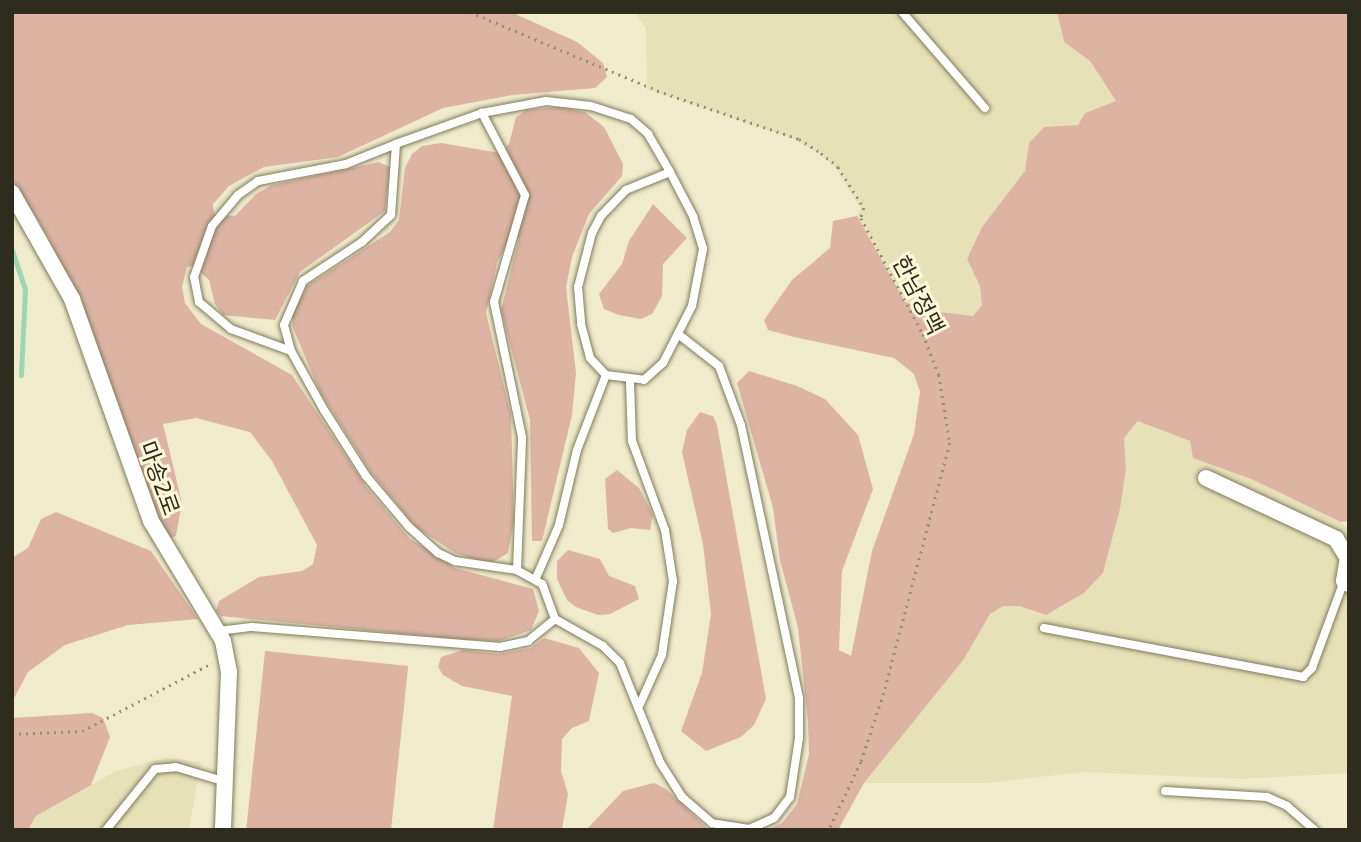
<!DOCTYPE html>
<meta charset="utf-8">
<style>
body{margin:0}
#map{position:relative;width:1361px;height:842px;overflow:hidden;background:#f0ebcb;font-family:"Exo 2","Noto Sans KR",sans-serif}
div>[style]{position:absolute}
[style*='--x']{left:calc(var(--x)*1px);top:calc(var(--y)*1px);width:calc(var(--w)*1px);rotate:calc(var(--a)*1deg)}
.built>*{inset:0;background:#e7e1b8}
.green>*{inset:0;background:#ddb4a3;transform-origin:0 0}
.stream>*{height:5px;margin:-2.5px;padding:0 2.5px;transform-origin:2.5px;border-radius:2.5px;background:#9bd7b2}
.path>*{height:2.5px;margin-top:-1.25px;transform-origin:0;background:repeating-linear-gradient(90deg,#949079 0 2px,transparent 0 7px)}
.roads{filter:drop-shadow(0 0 2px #7f7b5d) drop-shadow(0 0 2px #7f7b5d)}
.lane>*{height:8px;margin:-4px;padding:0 4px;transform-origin:4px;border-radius:4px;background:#fff}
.street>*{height:16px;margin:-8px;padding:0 8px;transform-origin:8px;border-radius:8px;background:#fff}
span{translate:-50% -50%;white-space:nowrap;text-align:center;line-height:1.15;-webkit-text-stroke:6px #fef9d8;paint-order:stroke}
.street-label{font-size:23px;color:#2e2c1f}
.frame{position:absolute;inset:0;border:14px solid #2e2c1f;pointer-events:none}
</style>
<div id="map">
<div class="built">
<div style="clip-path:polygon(635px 12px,1057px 12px,1064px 42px,1090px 61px,1116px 101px,1085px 113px,1078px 125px,1044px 127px,1029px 143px,1026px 171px,982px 227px,967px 259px,980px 286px,982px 305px,973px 316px,925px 310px,905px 302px,857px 216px,861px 209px,835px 167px,819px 154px,799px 141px,647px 89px,646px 29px)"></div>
<div style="clip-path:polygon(1139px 421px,1190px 441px,1251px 479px,1341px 522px,1349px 530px,1349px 773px,1243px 779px,1083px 772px,987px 783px,864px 783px,964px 659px,990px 614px,1003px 606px,1021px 606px,1046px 615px,1084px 593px,1103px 573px,1120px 509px,1126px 469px,1124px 438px)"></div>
<div style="clip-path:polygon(166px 758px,201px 762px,189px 830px,28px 830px,36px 816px,116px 771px)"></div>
</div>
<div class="green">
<div style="clip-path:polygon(12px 12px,511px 12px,577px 42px,603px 63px,607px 77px,595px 88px,512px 95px,443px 108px,338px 157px,264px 167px,229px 186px,213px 204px,214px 214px,235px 216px,256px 194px,272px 185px,379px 162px,390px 167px,385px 211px,300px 272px,275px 320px,223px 315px,215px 304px,209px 280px,194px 266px,187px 267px,182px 287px,185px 303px,201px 324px,292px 375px,367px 488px,409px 538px,455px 568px,533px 589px,539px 611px,531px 630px,499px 641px,467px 640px,221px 616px,216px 611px,219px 601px,259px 577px,302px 571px,313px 564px,317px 545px,272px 461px,250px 432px,196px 418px,163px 424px,182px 503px,176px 536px,168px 539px,160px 526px,80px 302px,47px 235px,12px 179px)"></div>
<div style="clip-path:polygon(1057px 12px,1349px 12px,1349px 521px,1341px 522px,1251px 479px,1193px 458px,1190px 441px,1138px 421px,1124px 438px,1126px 469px,1120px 509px,1103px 573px,1084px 593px,1046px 615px,1020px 606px,1003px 606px,990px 614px,964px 659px,864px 783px,838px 830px,767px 830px,782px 823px,797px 804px,809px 754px,808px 722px,798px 628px,780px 560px,773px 508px,737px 383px,749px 371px,797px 386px,825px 399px,858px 435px,873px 489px,842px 571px,839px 650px,851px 656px,872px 551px,914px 434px,920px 392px,914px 374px,894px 358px,794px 337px,768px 330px,764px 320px,792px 280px,830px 248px,833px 221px,857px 216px,905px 302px,925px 310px,973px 316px,982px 305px,980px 286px,967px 259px,982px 227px,1025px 171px,1029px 143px,1044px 127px,1078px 125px,1085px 113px,1116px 101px,1090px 61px,1064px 42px)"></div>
<div style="clip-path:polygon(559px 107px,585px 112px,604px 127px,623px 164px,622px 176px,589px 214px,572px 257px,566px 287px,576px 373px,572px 415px,542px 541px,532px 541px,530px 420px,501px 310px,519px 238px,508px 241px,497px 263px,486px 313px,511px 415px,514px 521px,508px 553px,493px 562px,479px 561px,455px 553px,416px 527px,370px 471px,319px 390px,293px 328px,292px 314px,307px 286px,390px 232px,399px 220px,405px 168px,412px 154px,422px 146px,441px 143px,500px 153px,509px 144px,516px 117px,527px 110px)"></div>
<div style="clip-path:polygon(653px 204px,687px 238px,663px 264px,662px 296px,652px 314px,641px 319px,619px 315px,604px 309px,599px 294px,622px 264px,629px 241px)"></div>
<div style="clip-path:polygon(700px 412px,713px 416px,717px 425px,766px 699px,754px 725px,741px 737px,706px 751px,681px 731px,702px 673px,711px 614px,703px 544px,682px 452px,687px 430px)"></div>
<div style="clip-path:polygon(617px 470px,639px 488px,653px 515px,650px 530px,631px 528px,613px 533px,608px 529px,605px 479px)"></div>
<div style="clip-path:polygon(56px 512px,151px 551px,198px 619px,128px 625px,65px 645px,28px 672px,12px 702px,12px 558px,28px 548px,41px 519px)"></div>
<div style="clip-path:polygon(568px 550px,600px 559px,609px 576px,635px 586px,639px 599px,610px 614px,598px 615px,576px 607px,567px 600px,557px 579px,557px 561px)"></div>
<div style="clip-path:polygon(544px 638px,579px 648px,599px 673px,589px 721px,572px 728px,562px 739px,561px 771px,568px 794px,562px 830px,493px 830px,512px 696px,462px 686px,443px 675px,438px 667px,441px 657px,463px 650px,499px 654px,531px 648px)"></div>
<div style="left:265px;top:651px;width:144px;height:180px;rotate:6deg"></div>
<div style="clip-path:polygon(92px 713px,103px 718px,110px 737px,91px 785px,36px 816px,28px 830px,12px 830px,12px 718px)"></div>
<div style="clip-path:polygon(654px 783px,666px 789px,709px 830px,586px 830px,623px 791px)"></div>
</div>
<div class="stream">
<div style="--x:12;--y:250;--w:41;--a:71.6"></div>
<div style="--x:25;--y:289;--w:86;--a:92.7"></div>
</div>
<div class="path">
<div style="--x:470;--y:12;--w:210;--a:22.7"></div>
<div style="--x:664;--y:93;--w:143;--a:18.8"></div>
<div style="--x:799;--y:139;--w:26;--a:32"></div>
<div style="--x:821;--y:153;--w:22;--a:39"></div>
<div style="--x:838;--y:167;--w:49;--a:57.6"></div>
<div style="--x:864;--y:208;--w:10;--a:107"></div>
<div style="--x:861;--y:218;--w:132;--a:61.9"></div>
<div style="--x:923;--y:334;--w:44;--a:68.7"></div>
<div style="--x:939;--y:375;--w:69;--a:80.8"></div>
<div style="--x:950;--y:443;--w:259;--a:104.8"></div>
<div style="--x:884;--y:693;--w:73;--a:108.4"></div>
<div style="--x:861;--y:762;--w:75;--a:115.2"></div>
<div style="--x:12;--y:734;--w:70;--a:-2.5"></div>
<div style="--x:82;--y:731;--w:147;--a:-27.6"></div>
</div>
<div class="roads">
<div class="lane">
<div style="--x:902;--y:12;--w:127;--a:49.2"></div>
<div style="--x:546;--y:101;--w:45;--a:6.3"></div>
<div style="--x:591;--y:106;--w:42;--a:18"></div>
<div style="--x:631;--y:119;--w:23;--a:41"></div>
<div style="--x:648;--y:134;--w:44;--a:59.9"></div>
<div style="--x:670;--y:172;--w:48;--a:157.8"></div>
<div style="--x:626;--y:190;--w:36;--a:134"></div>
<div style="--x:601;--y:216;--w:19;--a:118"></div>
<div style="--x:592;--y:233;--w:56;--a:104.5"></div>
<div style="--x:578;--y:287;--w:37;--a:85"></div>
<div style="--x:581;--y:324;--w:35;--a:75"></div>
<div style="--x:590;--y:358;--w:23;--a:47"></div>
<div style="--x:606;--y:375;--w:38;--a:7"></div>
<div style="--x:644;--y:380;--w:25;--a:-42"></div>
<div style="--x:663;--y:363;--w:33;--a:-63"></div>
<div style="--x:678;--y:334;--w:52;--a:38"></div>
<div style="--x:719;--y:366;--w:63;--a:69.6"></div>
<div style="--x:741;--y:425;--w:279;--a:78"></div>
<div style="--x:799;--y:698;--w:40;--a:90"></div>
<div style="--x:799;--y:738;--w:60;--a:98.7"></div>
<div style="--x:790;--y:797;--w:26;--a:127"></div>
<div style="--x:774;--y:818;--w:27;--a:156"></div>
<div style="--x:749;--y:829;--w:37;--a:-171"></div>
<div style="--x:712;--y:823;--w:40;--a:-139"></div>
<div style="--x:682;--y:797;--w:41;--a:-122.2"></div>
<div style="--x:660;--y:762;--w:107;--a:-112"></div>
<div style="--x:620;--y:663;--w:24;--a:-135"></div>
<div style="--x:603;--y:646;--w:55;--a:-150.6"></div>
<div style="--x:555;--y:619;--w:37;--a:-110"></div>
<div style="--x:542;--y:584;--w:29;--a:-151"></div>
<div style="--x:517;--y:570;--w:133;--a:-87.8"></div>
<div style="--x:522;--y:437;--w:138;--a:-101.7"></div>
<div style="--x:494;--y:302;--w:111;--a:-73.8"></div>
<div style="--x:525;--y:195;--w:93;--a:-117.7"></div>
<div style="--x:482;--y:113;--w:65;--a:-10.6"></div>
<div style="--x:482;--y:113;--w:91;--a:160.2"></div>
<div style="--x:396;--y:144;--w:71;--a:94"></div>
<div style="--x:391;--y:215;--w:40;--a:137"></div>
<div style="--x:362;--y:242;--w:71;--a:146.5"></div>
<div style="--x:303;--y:281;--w:48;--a:113.4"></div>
<div style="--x:284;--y:325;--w:27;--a:75"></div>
<div style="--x:291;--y:351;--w:68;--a:60.8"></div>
<div style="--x:324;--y:410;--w:78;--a:57.5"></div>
<div style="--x:366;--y:476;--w:67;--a:49.9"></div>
<div style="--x:409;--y:527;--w:39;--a:42"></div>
<div style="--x:438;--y:553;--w:19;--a:25"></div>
<div style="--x:455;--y:561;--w:63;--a:8.3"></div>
<div style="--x:670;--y:172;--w:50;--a:62.4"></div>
<div style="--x:693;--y:216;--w:34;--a:73"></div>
<div style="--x:703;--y:249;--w:58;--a:100.9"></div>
<div style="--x:692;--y:306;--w:31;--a:117"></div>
<div style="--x:291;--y:351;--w:64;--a:-159.9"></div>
<div style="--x:231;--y:329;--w:42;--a:-139.8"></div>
<div style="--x:199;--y:302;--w:25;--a:-101"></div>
<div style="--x:194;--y:277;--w:54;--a:-70.6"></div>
<div style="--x:212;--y:226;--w:40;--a:-50"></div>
<div style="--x:238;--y:195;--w:24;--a:-35"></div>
<div style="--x:258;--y:181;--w:90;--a:-10.9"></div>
<div style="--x:346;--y:164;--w:54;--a:-21.8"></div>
<div style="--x:630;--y:382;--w:59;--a:88.1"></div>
<div style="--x:632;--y:441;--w:95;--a:69.7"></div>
<div style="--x:665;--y:530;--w:52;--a:81.1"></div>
<div style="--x:673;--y:581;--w:75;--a:98.5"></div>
<div style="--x:662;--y:655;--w:54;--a:114.2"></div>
<div style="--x:536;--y:578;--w:58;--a:-66.5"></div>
<div style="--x:559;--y:525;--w:77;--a:-76.5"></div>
<div style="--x:577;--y:450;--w:80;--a:-68.9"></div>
<div style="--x:1044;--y:628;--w:264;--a:10.7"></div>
<div style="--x:1303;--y:677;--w:13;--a:-45"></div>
<div style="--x:1312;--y:668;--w:93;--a:-69.8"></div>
<div style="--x:218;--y:631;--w:34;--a:-7"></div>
<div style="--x:252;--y:627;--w:249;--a:4.6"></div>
<div style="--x:500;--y:647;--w:29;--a:-12"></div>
<div style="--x:528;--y:641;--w:35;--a:-39"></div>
<div style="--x:1165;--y:791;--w:102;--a:3.4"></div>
<div style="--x:1267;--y:797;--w:22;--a:24"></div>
<div style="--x:1287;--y:806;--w:37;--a:41"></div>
<div style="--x:106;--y:830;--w:78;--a:-51.2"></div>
<div style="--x:155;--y:769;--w:21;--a:-5"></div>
<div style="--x:176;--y:767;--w:52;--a:16.7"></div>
</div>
<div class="street">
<div style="--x:12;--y:193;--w:122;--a:60.5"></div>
<div style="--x:72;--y:299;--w:236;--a:70.4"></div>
<div style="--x:151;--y:521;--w:140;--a:59"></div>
<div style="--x:223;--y:641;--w:32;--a:79"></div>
<div style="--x:229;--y:672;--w:158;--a:92.2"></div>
<div style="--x:1206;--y:478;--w:144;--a:25.1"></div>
<div style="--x:1336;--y:539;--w:22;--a:58"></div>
<div style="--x:1348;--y:558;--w:23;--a:100"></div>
<div style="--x:1344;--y:581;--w:6;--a:31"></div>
</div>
</div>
<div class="street-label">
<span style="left:919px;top:295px;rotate:63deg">한남정맥</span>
<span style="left:160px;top:478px;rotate:70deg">마송2로</span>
</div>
<div class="frame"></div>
</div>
